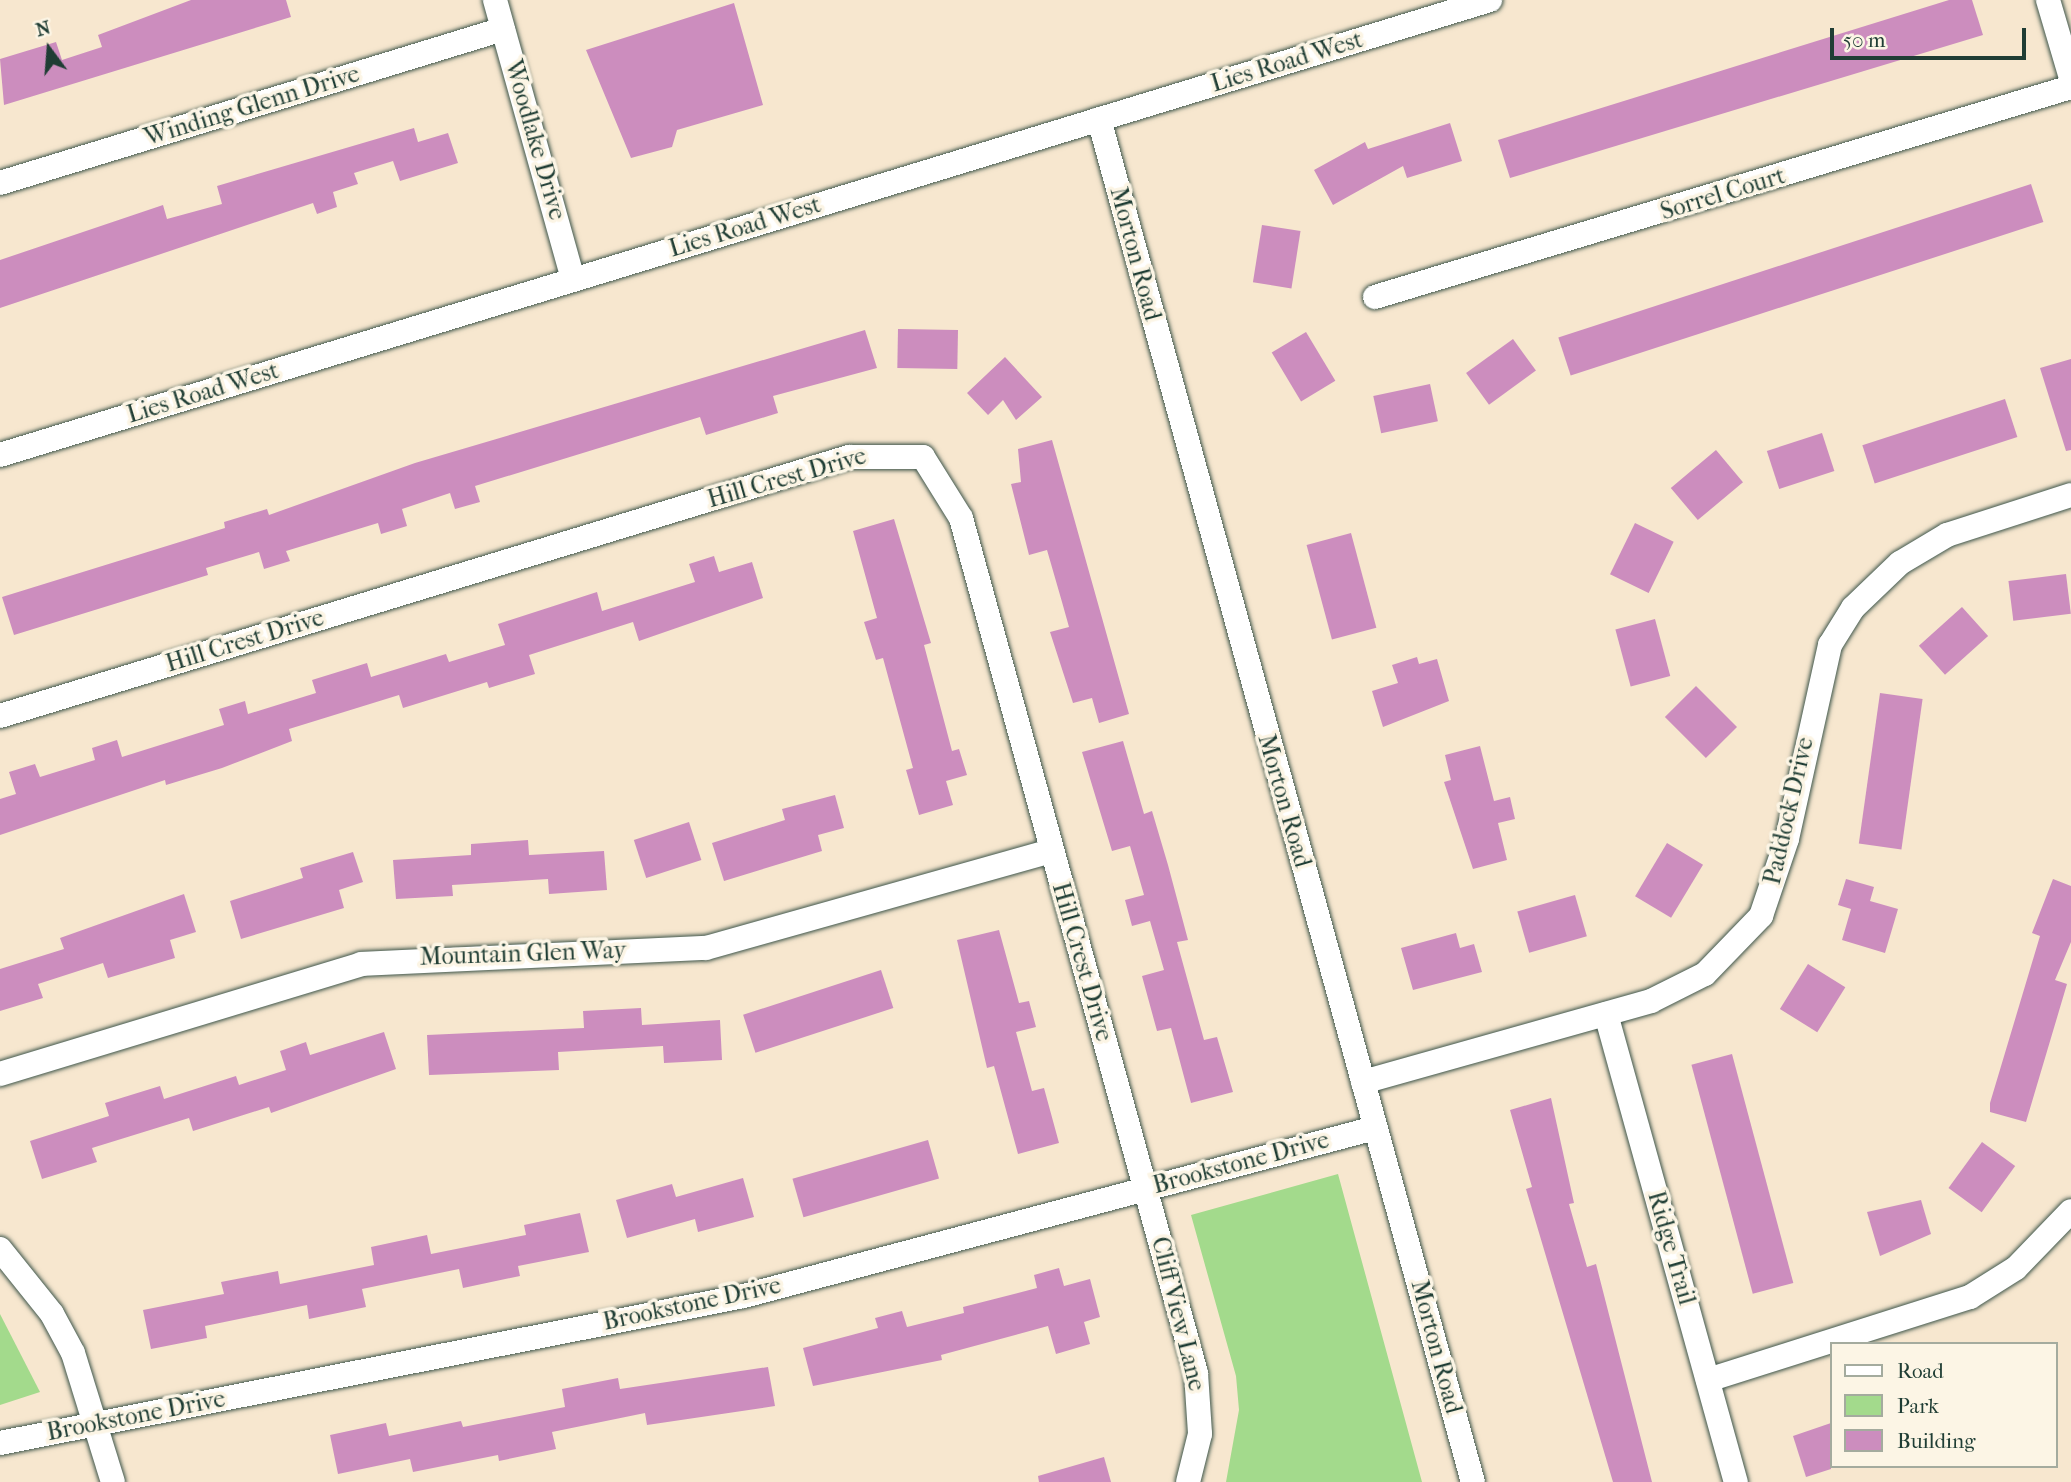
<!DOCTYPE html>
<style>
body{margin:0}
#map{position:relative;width:2071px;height:1482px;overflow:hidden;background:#f7e7cf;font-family:"IM FELL French Canon",serif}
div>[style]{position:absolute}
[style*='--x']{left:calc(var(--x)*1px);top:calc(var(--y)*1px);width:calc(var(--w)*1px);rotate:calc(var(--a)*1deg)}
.green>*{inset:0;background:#a3da8c}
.building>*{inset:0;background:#cc8dbe;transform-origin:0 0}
.roads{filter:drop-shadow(0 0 2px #3f564b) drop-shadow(0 0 2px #3f564b)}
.minor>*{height:24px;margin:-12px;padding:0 12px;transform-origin:12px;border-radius:12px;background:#fff}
span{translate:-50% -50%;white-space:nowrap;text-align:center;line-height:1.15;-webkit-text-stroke:7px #fcf5e5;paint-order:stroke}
.street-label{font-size:24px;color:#1f3d34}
.legend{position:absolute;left:1830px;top:1342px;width:228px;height:126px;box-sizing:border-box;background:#fcf5e5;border:2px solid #a4ab9e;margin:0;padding:9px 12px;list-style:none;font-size:21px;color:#1f3d34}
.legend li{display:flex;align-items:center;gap:14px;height:35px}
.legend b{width:35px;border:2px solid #a4ab9e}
.north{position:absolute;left:14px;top:14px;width:70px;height:70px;-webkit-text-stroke:5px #fcf5e5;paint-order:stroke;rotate:344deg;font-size:19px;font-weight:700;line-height:28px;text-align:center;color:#1f3d34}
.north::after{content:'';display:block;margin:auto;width:24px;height:32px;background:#1f3d34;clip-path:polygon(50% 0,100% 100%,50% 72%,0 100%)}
.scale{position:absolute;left:1830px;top:28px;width:196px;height:32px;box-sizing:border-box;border:4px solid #1f3d34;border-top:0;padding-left:9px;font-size:21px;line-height:24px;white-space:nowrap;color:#1f3d34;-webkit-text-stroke:5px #fcf5e5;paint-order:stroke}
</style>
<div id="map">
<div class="green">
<div style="clip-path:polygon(1338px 1174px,1422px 1482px,1226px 1482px,1239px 1410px,1236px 1376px,1191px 1215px)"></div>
<div style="clip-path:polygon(0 1314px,40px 1392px,0 1405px)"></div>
</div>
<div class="building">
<div style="clip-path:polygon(191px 0,286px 0,291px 17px,4px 105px,0 59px,56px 42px,62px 60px,102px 47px,98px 35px)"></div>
<div style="clip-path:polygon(1949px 0,1972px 0,1983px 35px,1510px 178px,1498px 140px)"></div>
<div style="clip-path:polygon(734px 3px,763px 105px,677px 130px,672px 147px,631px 158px,586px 50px)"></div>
<div style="clip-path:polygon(1450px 123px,1462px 161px,1407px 178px,1403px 166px,1333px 205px,1314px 170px,1365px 142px,1368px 149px)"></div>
<div style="clip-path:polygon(414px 128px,418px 142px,448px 133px,458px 163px,400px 181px,393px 161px,354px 173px,358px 184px,333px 192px,337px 207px,317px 214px,313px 203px,0 308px,0 260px,163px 205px,167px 219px,222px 204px,217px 186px)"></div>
<div style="left:2031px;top:184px;width:40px;height:497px;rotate:72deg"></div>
<div style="left:1262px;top:225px;width:39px;height:58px;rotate:9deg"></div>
<div style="left:898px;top:329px;width:60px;height:39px;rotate:1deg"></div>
<div style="clip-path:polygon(865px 330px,877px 368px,773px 396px,778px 413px,706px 435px,700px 417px,475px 486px,480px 502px,455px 509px,450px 493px,402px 509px,407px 526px,381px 534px,378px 523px,286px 551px,290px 561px,264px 569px,259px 552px,206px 568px,208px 575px,14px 635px,2px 597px,225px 528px,224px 522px,267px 509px,269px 515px,415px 463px)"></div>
<div style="left:1306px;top:332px;width:57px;height:40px;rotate:59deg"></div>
<div style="left:1513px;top:339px;width:39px;height:58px;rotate:54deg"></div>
<div style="clip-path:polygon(1005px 357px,1042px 397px,1016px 420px,1003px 400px,988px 415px,967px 393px)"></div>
<div style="clip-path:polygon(2071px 359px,2071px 450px,2066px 451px,2040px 368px)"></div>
<div style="left:1430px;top:384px;width:38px;height:58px;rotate:78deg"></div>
<div style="left:2005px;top:399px;width:40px;height:150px;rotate:72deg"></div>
<div style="left:1822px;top:433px;width:40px;height:58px;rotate:72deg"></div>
<div style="clip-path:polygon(1052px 440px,1129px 714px,1099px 723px,1092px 698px,1073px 703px,1050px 632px,1069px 627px,1062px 602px,1047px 550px,1029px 555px,1011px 484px,1021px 482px,1018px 449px)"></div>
<div style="left:1716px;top:450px;width:42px;height:59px;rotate:50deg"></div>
<div style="clip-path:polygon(894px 519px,931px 643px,924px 645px,952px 751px,959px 749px,967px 775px,946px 781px,953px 805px,919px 815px,906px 770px,913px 768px,883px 658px,876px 660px,864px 622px,877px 618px,853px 531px)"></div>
<div style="left:1635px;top:523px;width:43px;height:57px;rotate:26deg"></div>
<div style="left:1351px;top:533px;width:98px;height:46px;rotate:75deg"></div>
<div style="clip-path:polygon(714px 556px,719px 572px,752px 562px,763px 598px,639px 641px,633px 622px,529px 655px,535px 674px,489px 688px,487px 682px,403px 708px,399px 695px,289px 729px,292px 741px,222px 768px,166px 785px,165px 780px,0 835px,0 799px,16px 794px,9px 772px,35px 764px,40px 777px,95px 760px,92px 748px,117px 740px,122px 757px,224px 725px,219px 709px,245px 701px,248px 714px,316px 693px,312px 680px,367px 663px,371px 677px,446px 654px,449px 662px,505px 645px,498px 624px,597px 592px,602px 611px,695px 582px,689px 564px)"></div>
<div style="left:2066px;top:574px;width:40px;height:58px;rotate:83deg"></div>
<div style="left:1962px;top:607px;width:39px;height:58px;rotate:48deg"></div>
<div style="left:1655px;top:619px;width:59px;height:41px;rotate:75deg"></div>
<div style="clip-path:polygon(1417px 657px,1419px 664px,1437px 659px,1449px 701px,1383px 727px,1372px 691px,1398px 683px,1392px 665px)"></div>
<div style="left:1696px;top:686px;width:58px;height:44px;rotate:45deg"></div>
<div style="left:1880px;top:693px;width:43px;height:152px;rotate:8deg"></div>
<div style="clip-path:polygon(1123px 741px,1144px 814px,1152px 811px,1168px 865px,1188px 940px,1177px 942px,1204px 1040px,1217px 1037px,1233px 1092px,1191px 1103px,1171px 1028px,1157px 1031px,1142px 976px,1164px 970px,1150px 921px,1132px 926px,1125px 900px,1144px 895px,1130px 846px,1112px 851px,1082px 752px)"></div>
<div style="clip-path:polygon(1480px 746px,1494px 801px,1510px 797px,1515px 819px,1498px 823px,1507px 860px,1473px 869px,1444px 782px,1451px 780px,1445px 755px)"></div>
<div style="clip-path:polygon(835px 795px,844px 828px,818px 835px,822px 851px,724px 881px,712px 843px,785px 820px,782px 809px)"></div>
<div style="left:689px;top:822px;width:40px;height:58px;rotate:72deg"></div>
<div style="clip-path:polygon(528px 840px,529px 855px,604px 851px,607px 890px,549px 894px,548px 879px,452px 885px,453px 896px,396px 899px,393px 860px,471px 855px,471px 844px)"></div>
<div style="left:1667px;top:843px;width:42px;height:62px;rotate:31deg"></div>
<div style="clip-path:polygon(353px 852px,363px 882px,339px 890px,344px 908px,241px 939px,230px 901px,303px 878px,300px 868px)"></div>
<div style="clip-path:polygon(1846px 879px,1874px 887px,1870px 901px,1898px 909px,1885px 953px,1842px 940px,1851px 909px,1838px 905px)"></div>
<div style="clip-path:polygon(2053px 879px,2071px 886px,2071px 942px,2055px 980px,2067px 984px,2026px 1122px,1990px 1112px,1990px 1103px,2040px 936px,2032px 933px)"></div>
<div style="clip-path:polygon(184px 894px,196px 932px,170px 940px,175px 958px,108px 978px,103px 963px,38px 984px,43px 998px,0 1011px,0 969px,64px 949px,60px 938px)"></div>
<div style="left:1575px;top:895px;width:43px;height:60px;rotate:74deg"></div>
<div style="clip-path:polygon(999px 930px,1019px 1003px,1029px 1001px,1036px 1027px,1016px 1032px,1032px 1091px,1044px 1088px,1059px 1143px,1018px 1154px,994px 1066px,987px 1068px,957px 940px)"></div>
<div style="clip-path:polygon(1456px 933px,1460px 948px,1474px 944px,1482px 972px,1413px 990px,1401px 948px)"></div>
<div style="left:1808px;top:964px;width:44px;height:53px;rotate:32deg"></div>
<div style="left:881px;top:970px;width:40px;height:145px;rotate:72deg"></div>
<div style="clip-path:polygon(641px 1008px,642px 1025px,720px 1020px,722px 1060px,664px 1063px,663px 1046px,558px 1052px,559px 1070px,429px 1075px,427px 1035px,584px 1028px,583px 1011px)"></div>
<div style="clip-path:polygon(384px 1032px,396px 1069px,271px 1113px,269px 1107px,193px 1131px,189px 1118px,92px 1148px,97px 1162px,42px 1179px,30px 1141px,109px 1116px,105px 1103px,160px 1086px,164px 1099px,236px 1076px,239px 1085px,286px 1070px,280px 1051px,306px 1042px,310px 1055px)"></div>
<div style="left:1732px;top:1054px;width:237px;height:42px;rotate:75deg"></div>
<div style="clip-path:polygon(1551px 1098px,1574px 1203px,1569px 1204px,1587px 1267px,1596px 1264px,1652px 1482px,1613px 1482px,1526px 1189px,1532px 1187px,1510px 1110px)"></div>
<div style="left:928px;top:1140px;width:40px;height:141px;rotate:74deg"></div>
<div style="left:1982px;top:1142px;width:41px;height:57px;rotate:36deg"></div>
<div style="clip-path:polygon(743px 1178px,754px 1217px,698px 1232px,695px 1219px,627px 1238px,616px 1200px,672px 1184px,676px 1197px)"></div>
<div style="clip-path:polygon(1921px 1200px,1931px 1234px,1880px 1256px,1867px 1212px)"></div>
<div style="clip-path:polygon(580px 1213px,589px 1252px,518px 1266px,520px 1276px,463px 1288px,459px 1269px,362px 1289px,366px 1307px,309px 1319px,307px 1305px,205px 1326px,207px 1338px,151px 1349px,143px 1310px,224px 1294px,221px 1282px,278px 1271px,280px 1284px,374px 1265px,371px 1247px,427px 1235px,431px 1254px,526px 1235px,524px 1225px)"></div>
<div style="clip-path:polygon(1059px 1268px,1064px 1286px,1090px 1279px,1100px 1317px,1084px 1322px,1090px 1344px,1056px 1354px,1048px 1326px,941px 1355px,942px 1360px,813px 1386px,803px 1348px,878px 1328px,875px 1318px,902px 1311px,907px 1327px,964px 1313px,963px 1307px,1037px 1288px,1034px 1275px)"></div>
<div style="clip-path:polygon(768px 1367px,775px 1406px,647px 1425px,645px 1413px,552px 1432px,556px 1449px,499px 1461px,498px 1455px,413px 1472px,410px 1459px,338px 1474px,330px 1435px,386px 1423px,389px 1436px,461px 1421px,463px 1427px,565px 1407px,562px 1389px,618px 1378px,620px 1389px)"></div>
<div style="clip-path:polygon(1831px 1423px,1831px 1469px,1806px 1477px,1793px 1436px)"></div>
<div style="clip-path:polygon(1104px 1457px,1111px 1482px,1039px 1482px,1038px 1476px)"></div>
</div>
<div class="roads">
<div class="minor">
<div style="--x:495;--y:0;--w:290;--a:74.4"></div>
<div style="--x:2048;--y:0;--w:81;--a:73.6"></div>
<div style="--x:1099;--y:119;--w:1413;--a:74.66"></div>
<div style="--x:0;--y:183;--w:526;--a:-17.02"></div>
<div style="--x:1375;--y:297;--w:727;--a:-16.79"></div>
<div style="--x:0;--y:455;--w:1558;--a:-16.98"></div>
<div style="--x:0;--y:716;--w:888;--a:-16.97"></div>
<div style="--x:849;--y:457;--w:74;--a:0"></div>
<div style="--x:923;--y:457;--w:72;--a:58.1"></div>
<div style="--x:961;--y:518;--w:887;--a:74.63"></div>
<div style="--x:1196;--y:1373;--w:61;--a:86.2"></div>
<div style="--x:1200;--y:1434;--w:49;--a:104"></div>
<div style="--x:1606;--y:1014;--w:486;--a:74.5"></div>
<div style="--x:0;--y:1074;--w:377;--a:-16.9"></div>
<div style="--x:361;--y:964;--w:345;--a:-2.7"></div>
<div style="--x:706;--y:948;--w:357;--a:-15.7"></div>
<div style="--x:1363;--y:1082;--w:299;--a:-15.7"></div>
<div style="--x:1651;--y:1001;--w:60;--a:-26.6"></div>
<div style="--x:1705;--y:974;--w:81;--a:-46"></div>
<div style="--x:1761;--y:916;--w:81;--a:-71.3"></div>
<div style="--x:1787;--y:839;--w:199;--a:-77.5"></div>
<div style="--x:1830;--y:645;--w:44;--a:-58.1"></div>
<div style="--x:1853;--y:608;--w:65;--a:-43.8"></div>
<div style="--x:1900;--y:563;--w:55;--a:-30.8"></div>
<div style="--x:1947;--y:535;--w:130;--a:-17.9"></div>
<div style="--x:0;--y:1249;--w:83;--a:51.3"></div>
<div style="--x:52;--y:1314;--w:44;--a:61.7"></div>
<div style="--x:73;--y:1353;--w:135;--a:72.8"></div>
<div style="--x:1708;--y:1380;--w:275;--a:-17.6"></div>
<div style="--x:1970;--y:1297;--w:54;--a:-32.2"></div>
<div style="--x:2016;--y:1268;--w:79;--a:-46"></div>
<div style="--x:0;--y:1443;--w:758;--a:-11.18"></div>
<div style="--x:744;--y:1296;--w:653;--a:-14.91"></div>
</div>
</div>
<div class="street-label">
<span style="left:1287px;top:62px;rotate:-17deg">Lies Road West</span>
<span style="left:252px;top:106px;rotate:-17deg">Winding Glenn Drive</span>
<span style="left:535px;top:140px;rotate:74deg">Woodlake Drive</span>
<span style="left:1723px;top:194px;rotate:-17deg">Sorrel Court</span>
<span style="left:745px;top:227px;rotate:-17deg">Lies Road West</span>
<span style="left:1135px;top:254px;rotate:75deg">Morton Road</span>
<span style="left:203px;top:393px;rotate:-17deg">Lies Road West</span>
<span style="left:787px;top:478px;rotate:-16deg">Hill Crest Drive</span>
<span style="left:245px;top:641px;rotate:-17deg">Hill Crest Drive</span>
<span style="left:1284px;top:801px;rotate:74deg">Morton Road</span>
<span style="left:1789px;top:811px;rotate:-77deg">Paddock Drive</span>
<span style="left:523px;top:954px;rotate:-2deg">Mountain Glen Way</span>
<span style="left:1082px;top:962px;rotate:74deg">Hill Crest Drive</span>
<span style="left:1241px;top:1163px;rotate:-15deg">Brookstone Drive</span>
<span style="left:1671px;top:1248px;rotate:74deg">Ridge Trail</span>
<span style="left:692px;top:1304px;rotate:-12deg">Brookstone Drive</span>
<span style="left:1178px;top:1314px;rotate:76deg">Cliff View Lane</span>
<span style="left:1436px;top:1347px;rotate:75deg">Morton Road</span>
<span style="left:136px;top:1416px;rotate:-11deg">Brookstone Drive</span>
</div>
<ul class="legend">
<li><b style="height:9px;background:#fff"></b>Road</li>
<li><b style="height:19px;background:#a3da8c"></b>Park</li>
<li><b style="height:19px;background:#cc8dbe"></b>Building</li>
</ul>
<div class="north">N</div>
<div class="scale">50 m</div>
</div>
